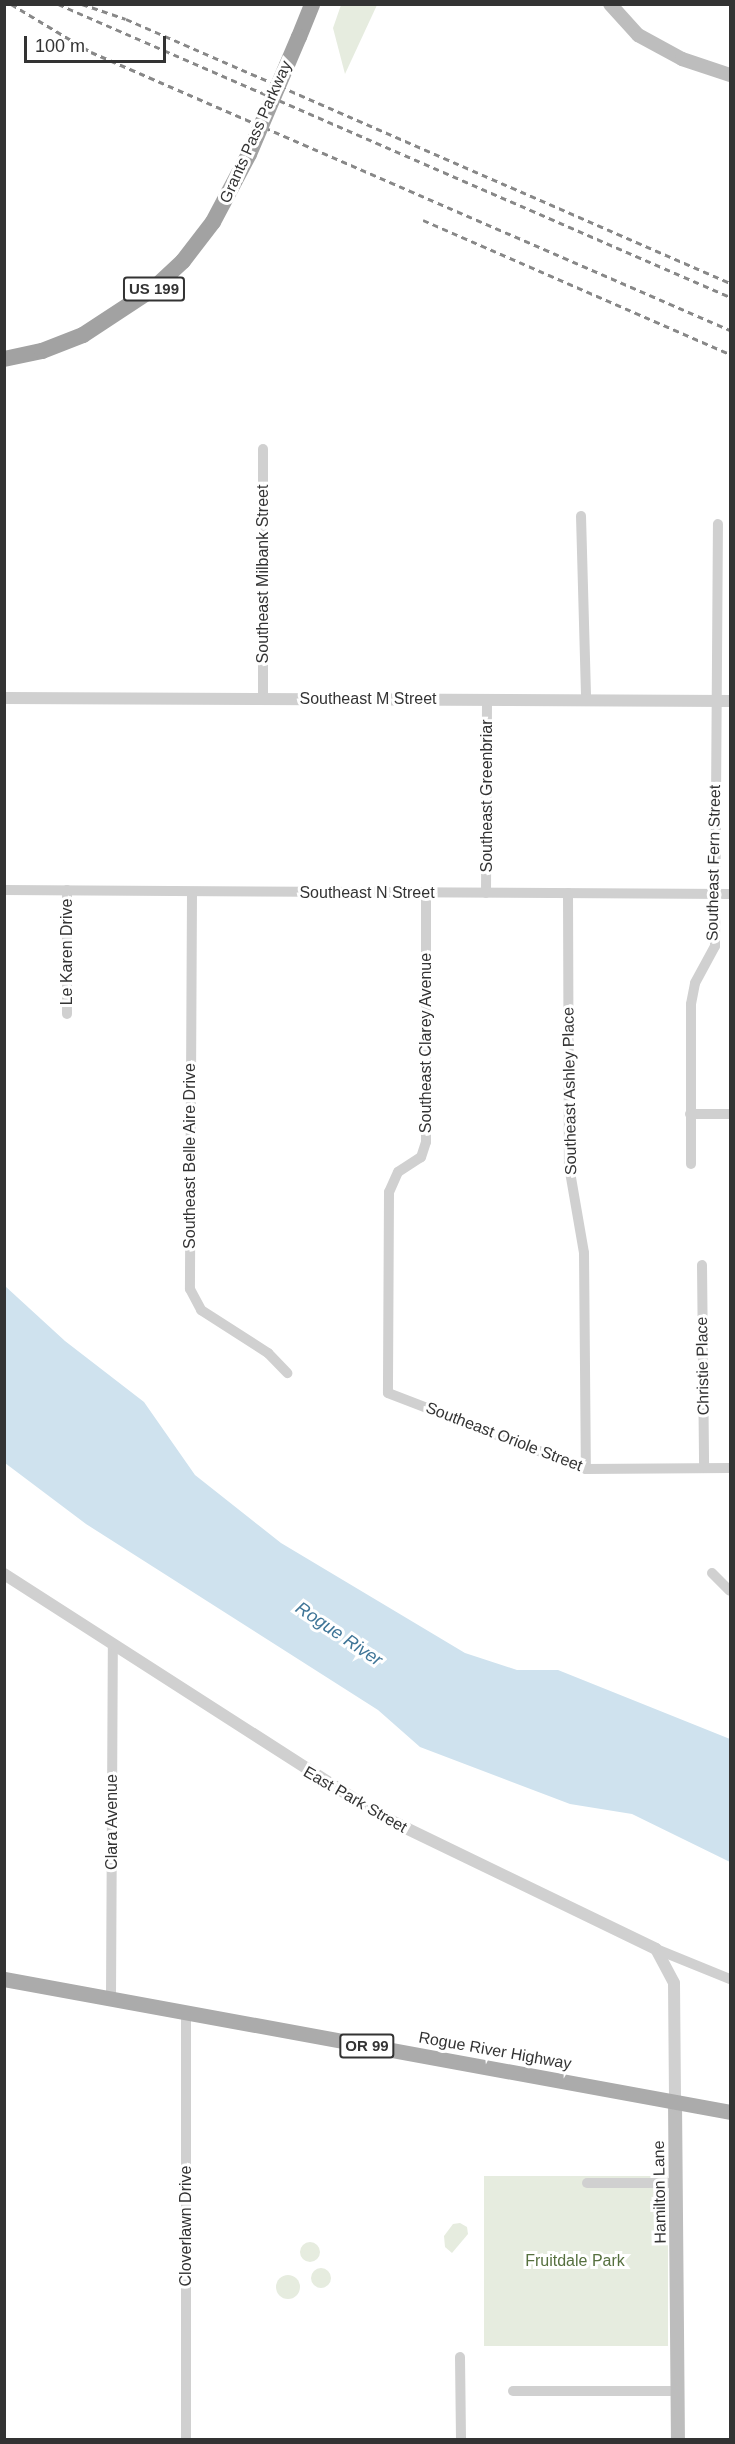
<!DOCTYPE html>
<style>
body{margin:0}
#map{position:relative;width:735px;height:2444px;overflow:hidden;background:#fff;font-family:Arial,sans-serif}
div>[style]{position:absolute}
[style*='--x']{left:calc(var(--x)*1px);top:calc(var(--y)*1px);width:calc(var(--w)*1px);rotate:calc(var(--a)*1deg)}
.green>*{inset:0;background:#e6ecdf;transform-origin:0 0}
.round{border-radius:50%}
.water>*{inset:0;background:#cfe2ee}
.minor>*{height:10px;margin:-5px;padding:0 5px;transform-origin:5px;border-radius:5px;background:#d0d0d0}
.tertiary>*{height:12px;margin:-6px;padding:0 6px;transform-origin:6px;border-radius:6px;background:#d0d0d0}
.secondary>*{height:14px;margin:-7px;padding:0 7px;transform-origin:7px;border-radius:7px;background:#bdbdbd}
.primary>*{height:15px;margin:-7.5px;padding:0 7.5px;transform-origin:7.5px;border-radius:7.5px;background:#ababab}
.trunk>*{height:16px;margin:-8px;padding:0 8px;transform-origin:8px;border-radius:8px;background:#a2a2a2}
.rail>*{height:3px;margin-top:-1.5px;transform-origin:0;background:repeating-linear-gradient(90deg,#888 0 6px,transparent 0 10.5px)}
.trunk-bridge>*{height:16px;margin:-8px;padding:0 8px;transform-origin:8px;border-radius:8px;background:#a2a2a2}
span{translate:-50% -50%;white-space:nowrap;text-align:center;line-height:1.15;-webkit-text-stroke:6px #fff;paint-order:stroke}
.shield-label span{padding:2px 4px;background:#fff;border:2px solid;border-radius:4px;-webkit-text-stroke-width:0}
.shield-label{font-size:15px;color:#333;font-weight:700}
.street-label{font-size:16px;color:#333}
.park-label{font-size:16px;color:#56703f}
.water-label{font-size:18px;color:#3f7597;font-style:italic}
.frame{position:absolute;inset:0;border:6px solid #333;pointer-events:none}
.scale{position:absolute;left:24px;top:36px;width:142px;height:27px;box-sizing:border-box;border:3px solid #333;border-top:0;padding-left:8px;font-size:18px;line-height:21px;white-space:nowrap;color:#333;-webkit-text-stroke:4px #fff;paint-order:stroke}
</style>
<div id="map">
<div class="green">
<div style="clip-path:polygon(341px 5px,377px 5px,345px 74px,333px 28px)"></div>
<div style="left:484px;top:2176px;width:184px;height:170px"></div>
<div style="clip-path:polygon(460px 2223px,467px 2227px,468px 2234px,452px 2253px,445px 2247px,444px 2236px,453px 2224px)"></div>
<div class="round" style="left:300px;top:2242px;width:20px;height:20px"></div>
<div class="round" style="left:311px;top:2268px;width:20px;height:20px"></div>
<div class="round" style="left:276px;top:2275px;width:24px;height:24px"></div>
</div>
<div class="water">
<div style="clip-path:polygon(5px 1286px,65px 1341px,144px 1402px,195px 1475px,281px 1543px,465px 1653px,517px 1670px,558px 1670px,730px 1739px,730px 1862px,632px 1814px,570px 1804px,420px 1747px,378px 1710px,86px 1524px,5px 1463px)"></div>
</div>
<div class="minor">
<div style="--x:263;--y:449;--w:249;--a:90"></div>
<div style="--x:581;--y:516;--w:183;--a:88.4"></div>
<div style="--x:4;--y:890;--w:726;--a:0.32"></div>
<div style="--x:67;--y:890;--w:124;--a:90"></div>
<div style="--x:192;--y:893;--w:396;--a:90.3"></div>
<div style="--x:190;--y:1289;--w:24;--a:62"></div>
<div style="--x:201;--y:1310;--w:80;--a:32.7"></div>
<div style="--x:268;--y:1353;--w:28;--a:46"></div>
<div style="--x:426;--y:893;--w:249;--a:90"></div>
<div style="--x:426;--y:1142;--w:16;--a:108"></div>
<div style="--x:421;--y:1157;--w:27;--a:147"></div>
<div style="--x:398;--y:1172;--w:22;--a:114"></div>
<div style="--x:389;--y:1192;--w:201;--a:90.3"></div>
<div style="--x:388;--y:1393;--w:212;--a:21"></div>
<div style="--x:586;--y:1469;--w:144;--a:-0.4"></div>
<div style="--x:486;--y:893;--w:194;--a:-89.7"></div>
<div style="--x:568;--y:893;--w:273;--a:89.8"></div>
<div style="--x:569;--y:1166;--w:88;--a:80.2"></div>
<div style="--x:584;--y:1253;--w:216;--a:89.5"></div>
<div style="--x:690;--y:1114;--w:40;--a:0"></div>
<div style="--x:691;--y:1164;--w:160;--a:-90"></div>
<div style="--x:691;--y:1004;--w:21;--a:-79"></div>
<div style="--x:695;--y:983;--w:42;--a:-61.6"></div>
<div style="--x:715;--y:946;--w:422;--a:-89.6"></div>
<div style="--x:702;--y:1265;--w:203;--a:89.4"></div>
<div style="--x:712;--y:1573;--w:25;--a:45"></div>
<div style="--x:656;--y:1949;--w:80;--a:22.1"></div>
<div style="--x:111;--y:1998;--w:353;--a:-89.7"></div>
<div style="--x:587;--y:2183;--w:89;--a:0"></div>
<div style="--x:460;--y:2357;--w:83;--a:89.3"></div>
<div style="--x:513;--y:2391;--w:165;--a:0"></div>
<div style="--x:186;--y:2440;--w:427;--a:-90"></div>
</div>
<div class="tertiary">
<div style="--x:4;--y:698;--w:726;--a:0.24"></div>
<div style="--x:4;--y:1574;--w:448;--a:32.7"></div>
<div style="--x:381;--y:1816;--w:305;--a:25.8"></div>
<div style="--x:656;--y:1949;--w:38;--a:62"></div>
<div style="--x:674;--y:1983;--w:119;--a:89.5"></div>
</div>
<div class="secondary">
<div style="--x:610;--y:4;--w:42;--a:47.9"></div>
<div style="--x:638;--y:35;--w:50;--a:28.6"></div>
<div style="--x:682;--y:59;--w:51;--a:18.4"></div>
<div style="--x:675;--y:2102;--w:338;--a:89.5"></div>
</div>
<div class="primary">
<div style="--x:4;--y:1979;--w:738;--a:10.38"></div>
</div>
<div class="trunk">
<div style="--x:299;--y:37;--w:35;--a:-68"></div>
<div style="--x:4;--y:359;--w:39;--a:-12"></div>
<div style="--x:42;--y:351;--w:44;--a:-21.3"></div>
<div style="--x:83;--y:335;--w:84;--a:-33.3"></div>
<div style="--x:153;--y:289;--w:41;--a:-43"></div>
<div style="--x:183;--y:261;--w:49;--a:-52.4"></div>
<div style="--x:213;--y:222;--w:77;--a:-62.1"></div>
</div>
<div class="rail">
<div style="--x:11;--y:4;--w:93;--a:31"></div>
<div style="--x:91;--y:52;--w:697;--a:23.51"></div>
<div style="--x:58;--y:4;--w:733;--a:23.56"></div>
<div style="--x:82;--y:4;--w:46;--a:18.8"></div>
<div style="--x:126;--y:19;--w:659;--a:23.61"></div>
<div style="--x:423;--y:220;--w:335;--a:23.6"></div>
</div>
<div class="trunk-bridge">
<div style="--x:249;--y:154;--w:127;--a:-66.9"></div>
</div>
<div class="shield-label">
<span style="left:154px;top:289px">US 199</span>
<span style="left:367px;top:2046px">OR 99</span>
</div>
<div class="street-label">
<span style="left:256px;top:132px;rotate:-66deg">Grants Pass Parkway</span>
<span style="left:263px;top:574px;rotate:-90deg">Southeast Milbank Street</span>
<span style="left:368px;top:699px">Southeast M Street</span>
<span style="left:487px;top:796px;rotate:-90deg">Southeast Greenbriar</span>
<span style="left:714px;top:863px;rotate:-89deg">Southeast Fern Street</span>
<span style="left:367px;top:893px">Southeast N Street</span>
<span style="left:67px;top:952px;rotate:-90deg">Le Karen Drive</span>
<span style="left:426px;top:1043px;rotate:-90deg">Southeast Clarey Avenue</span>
<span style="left:570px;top:1091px;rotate:-91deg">Southeast Ashley Place</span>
<span style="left:190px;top:1156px;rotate:-90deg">Southeast Belle Aire Drive</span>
<span style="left:703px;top:1366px;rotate:-91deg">Christie Place</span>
<span style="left:504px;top:1437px;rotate:21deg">Southeast Oriole Street</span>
<span style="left:355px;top:1800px;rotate:30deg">East Park Street</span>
<span style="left:112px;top:1822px;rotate:-90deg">Clara Avenue</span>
<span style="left:495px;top:2051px;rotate:10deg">Rogue River Highway</span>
<span style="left:660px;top:2192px;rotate:-91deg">Hamilton Lane</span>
<span style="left:186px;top:2226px;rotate:-90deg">Cloverlawn Drive</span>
</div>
<div class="park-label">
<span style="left:575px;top:2261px">Fruitdale Park</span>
</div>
<div class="water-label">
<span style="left:339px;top:1634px;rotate:34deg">Rogue River</span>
</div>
<div class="frame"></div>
<div class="scale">100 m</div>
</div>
